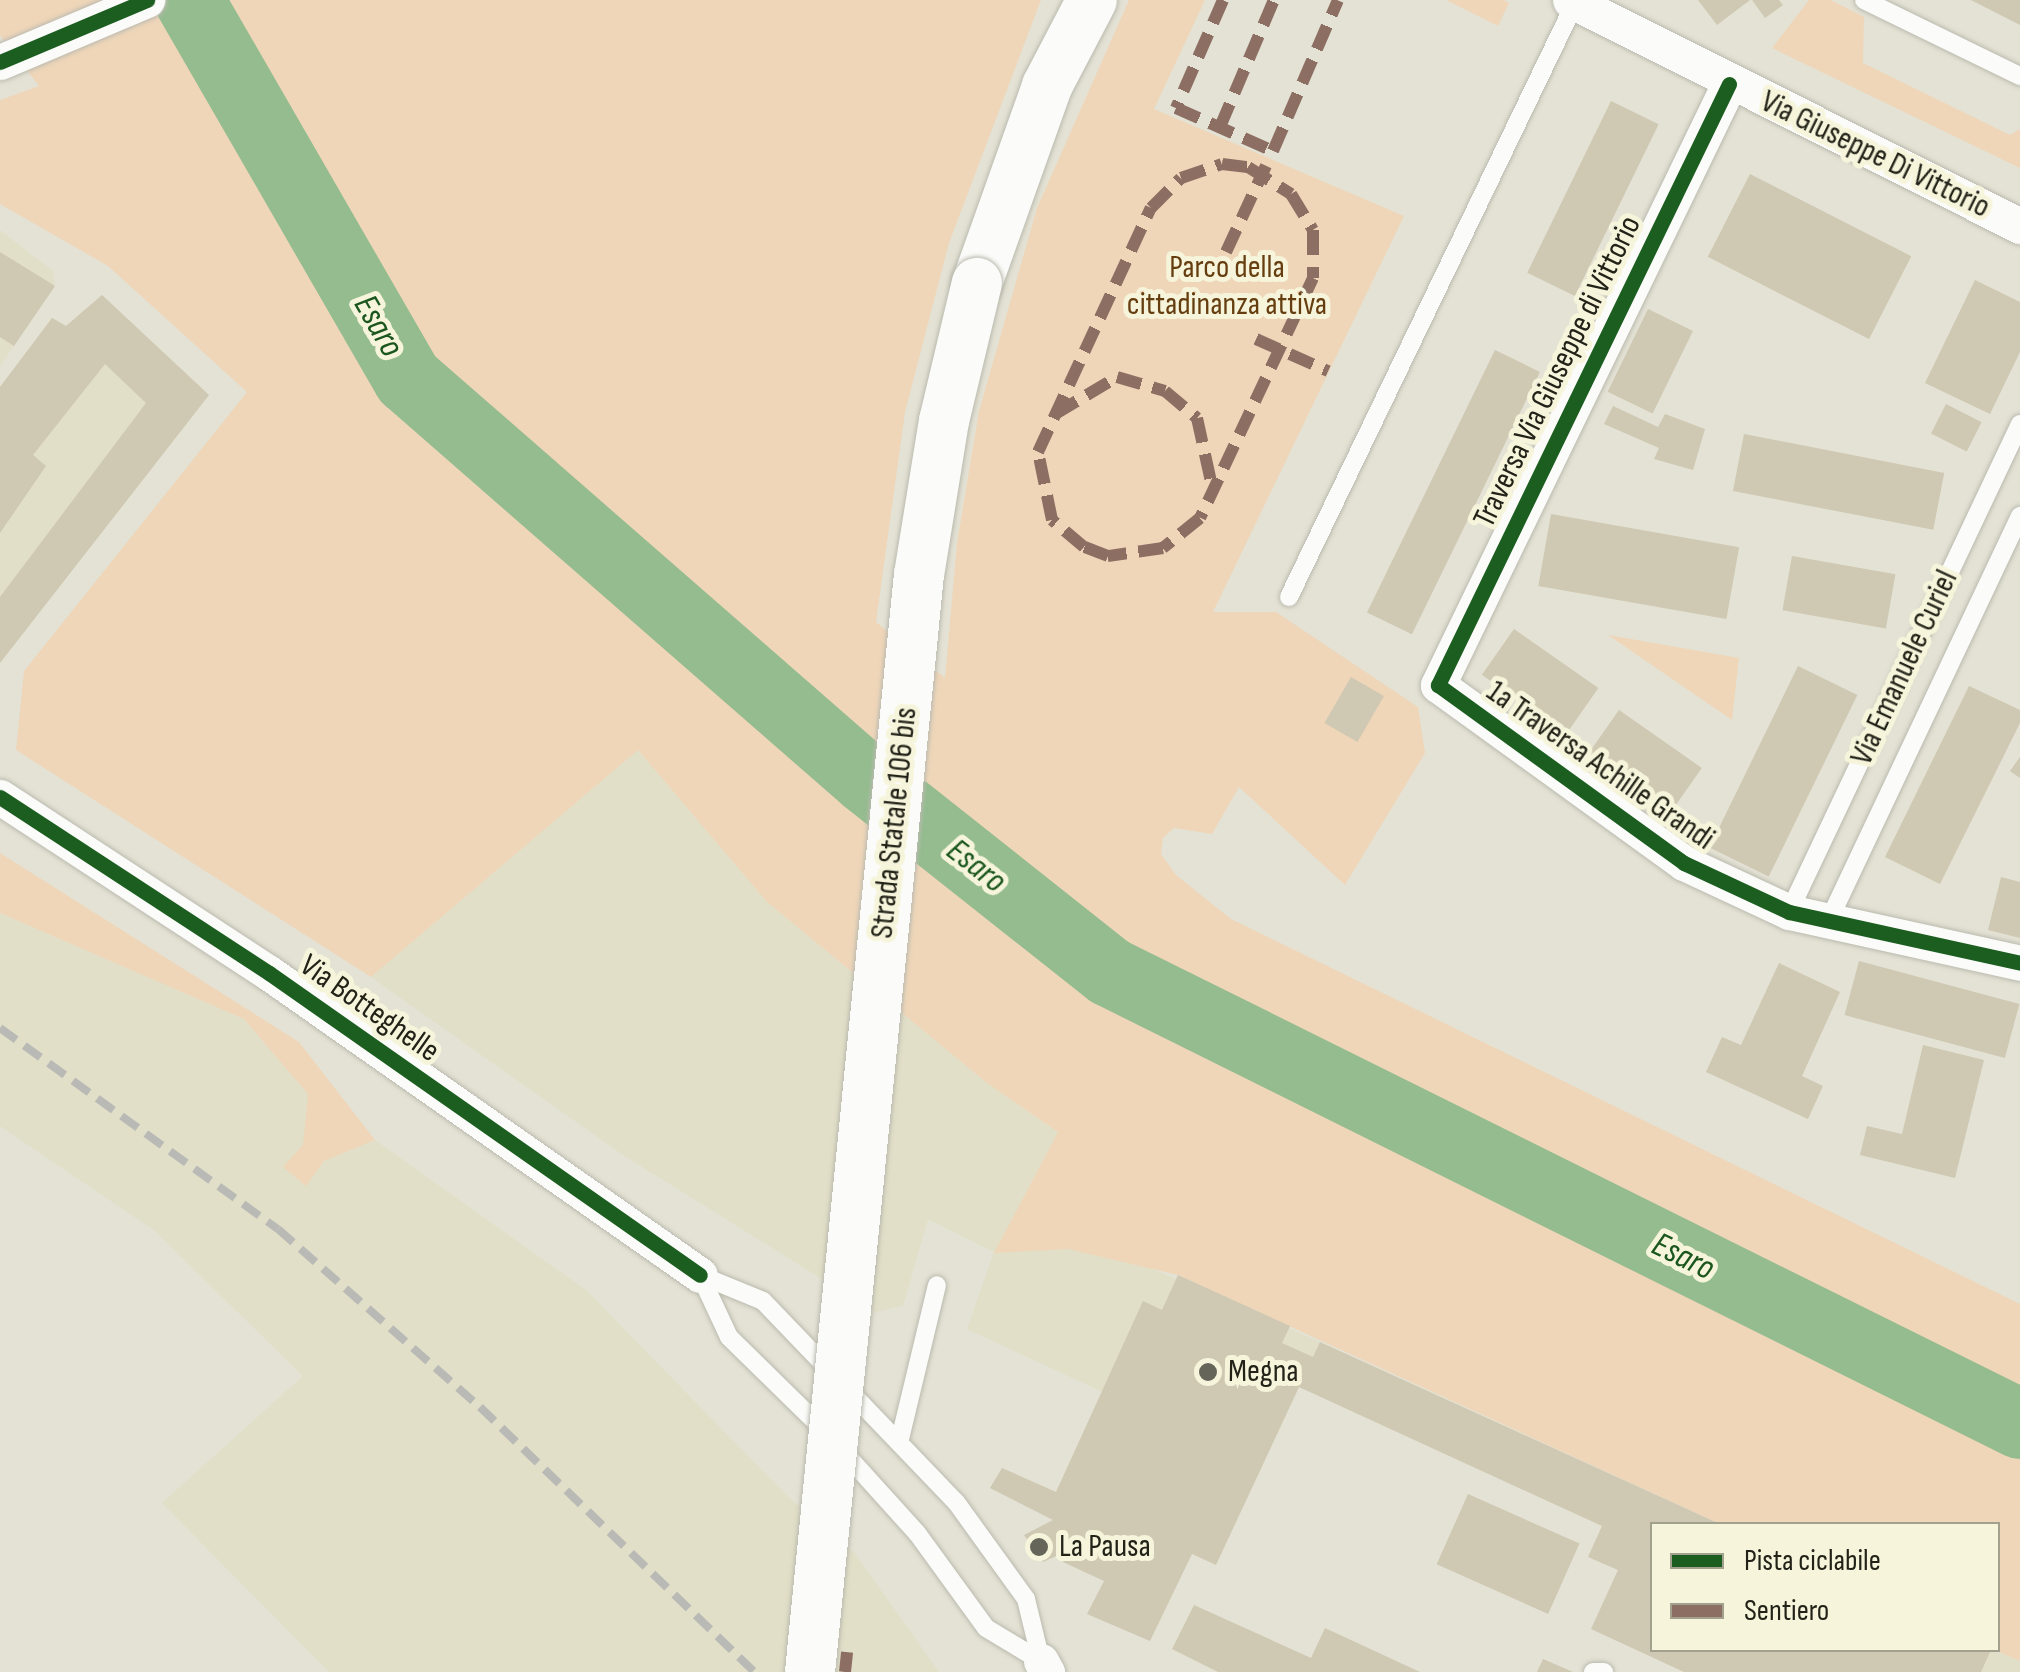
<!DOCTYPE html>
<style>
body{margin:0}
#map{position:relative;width:2020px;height:1672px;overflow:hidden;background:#e3e2d4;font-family:"Sofia Sans Condensed",sans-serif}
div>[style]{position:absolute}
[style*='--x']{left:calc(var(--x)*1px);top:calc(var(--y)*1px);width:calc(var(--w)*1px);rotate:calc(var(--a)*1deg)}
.built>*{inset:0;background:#e1dfc7}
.green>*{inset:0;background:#efd6b9}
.river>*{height:70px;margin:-35px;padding:0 35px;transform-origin:35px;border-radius:35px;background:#94bc8f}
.building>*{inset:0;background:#cfc8b2;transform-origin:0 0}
.roads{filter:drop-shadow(0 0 2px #bbbaaf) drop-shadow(0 0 2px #bbbaaf)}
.lane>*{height:18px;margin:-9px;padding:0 9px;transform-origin:9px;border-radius:9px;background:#fbfbf9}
.street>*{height:35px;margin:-17.5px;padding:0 17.5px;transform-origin:17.5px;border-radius:17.5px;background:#fbfbf9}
.secondary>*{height:50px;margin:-25px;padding:0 25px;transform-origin:25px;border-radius:25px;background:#fbfbf9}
.rail>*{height:8px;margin-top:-4px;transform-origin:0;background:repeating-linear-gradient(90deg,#b9b9b6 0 20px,transparent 0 30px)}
.bridges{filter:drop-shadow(0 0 2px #bbbaaf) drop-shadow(0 0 2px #bbbaaf)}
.secondary-bridge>*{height:50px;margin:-25px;padding:0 25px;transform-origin:25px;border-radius:25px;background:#fbfbf9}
.quiet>*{height:12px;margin-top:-6px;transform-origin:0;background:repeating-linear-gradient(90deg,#8d6e63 0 25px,transparent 0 37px)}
.cycleway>*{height:15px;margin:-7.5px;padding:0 7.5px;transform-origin:7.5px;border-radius:7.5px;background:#1b5e20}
.dots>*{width:28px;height:28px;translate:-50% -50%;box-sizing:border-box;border:5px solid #f6f5db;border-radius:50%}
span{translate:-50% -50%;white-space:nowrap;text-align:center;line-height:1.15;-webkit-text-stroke:10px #f6f5db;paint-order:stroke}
.street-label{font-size:32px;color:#222218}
.park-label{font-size:32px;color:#653d0f}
.poi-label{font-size:32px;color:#222218}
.left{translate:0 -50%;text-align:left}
.water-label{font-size:35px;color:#1b561e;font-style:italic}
.legend{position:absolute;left:1650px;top:1522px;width:350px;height:130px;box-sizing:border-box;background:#f6f5db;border:2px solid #a1a18d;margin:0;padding:12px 18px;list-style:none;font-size:30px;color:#222218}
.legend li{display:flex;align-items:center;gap:20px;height:50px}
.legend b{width:50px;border:2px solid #a1a18d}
</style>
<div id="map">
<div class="built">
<div style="clip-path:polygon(0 230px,53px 271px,55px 286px,0 366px)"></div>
<div style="clip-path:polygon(102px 295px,209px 395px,0 663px,0 387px,52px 318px,66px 326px)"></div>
<div style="clip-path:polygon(638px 750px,767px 902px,987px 1083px,1058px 1132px,995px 1252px,1068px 1249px,1141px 1264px,1320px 1342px,1262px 1466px,967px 1329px,994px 1252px,928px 1219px,903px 1306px,875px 1312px,623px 1155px,371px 977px)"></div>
<div style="clip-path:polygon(0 913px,244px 1019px,309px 1094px,305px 1186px,324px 1161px,375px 1140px,587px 1291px,788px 1497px,853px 1551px,939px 1672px,329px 1672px,162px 1503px,303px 1376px,155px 1231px,0 1126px)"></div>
<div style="clip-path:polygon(1991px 1650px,2020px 1661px,2020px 1672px,1981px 1672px)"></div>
</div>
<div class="green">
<div style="clip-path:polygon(0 0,1041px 0,949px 243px,905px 412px,876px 622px,945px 678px,957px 543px,979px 411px,1037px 208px,1129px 0,1205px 0,1154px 109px,1404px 216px,1213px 612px,1276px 612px,1418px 707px,1425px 753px,1345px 885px,1239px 787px,1212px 834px,1174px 828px,1163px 838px,1161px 854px,1176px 875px,1231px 919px,2020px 1304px,2020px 1661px,1994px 1650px,1998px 1524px,1720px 1524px,1178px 1275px,1068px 1249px,994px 1253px,1058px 1132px,987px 1083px,767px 902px,638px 750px,371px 977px,16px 750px,24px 671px,247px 392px,108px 266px,0 204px,0 100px,39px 86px,0 35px)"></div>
<div style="clip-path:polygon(1446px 0,1504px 0,1509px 3px,1498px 26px)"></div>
<div style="clip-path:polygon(1809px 0,1831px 0,1864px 17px,1863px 63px,2010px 135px,2020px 129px,2020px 168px,1772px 48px)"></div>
<div style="clip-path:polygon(1608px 635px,1739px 658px,1732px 720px)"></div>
<div style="clip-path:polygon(0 853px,299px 1042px,375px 1140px,324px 1161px,306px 1186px,283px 1167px,303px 1145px,308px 1094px,244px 1019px,0 913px)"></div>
</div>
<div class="river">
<div style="--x:189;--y:0;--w:438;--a:60"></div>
<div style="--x:408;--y:379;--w:607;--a:41.12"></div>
<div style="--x:865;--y:778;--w:313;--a:38.4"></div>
<div style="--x:1110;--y:972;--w:1016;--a:26.41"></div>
</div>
<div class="building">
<div style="clip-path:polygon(1698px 0,1750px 0,1717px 25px)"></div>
<div style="clip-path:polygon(1752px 0,1779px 0,1783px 5px,1765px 18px)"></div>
<div style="clip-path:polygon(1971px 0,2020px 0,2020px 25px)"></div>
<div style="left:1611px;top:101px;width:53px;height:191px;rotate:26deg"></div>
<div style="left:1750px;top:174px;width:181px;height:93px;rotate:27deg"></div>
<div style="clip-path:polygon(0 252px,55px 286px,14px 346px,0 337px)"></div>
<div style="clip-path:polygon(1975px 280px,2020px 302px,2020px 352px,1990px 414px,1925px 383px)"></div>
<div style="clip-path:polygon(102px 295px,209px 395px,0 663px,0 597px,146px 403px,105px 364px,33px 455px,46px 466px,0 533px,0 387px,52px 318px,66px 326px)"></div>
<div style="left:1648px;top:309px;width:50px;height:92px;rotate:26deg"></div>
<div style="left:1495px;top:350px;width:50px;height:292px;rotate:26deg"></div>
<div style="left:1946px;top:404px;width:40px;height:33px;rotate:27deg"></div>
<div style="clip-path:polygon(1613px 406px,1658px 427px,1665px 414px,1705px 429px,1693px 470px,1654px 459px,1659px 448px,1604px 424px)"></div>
<div style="left:1744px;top:434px;width:204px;height:58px;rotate:11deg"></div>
<div style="left:1551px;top:514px;width:191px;height:73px;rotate:10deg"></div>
<div style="left:1792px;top:556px;width:105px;height:55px;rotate:10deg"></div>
<div style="left:1514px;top:629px;width:103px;height:56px;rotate:35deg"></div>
<div style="left:1798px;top:666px;width:66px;height:202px;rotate:26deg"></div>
<div style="left:1351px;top:677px;width:38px;height:53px;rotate:30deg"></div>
<div style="clip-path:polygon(1969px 686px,2020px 710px,2020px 723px,1940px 884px,1885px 857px)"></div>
<div style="left:1619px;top:710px;width:101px;height:55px;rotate:35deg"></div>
<div style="clip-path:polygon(2020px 757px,2020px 778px,2010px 771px)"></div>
<div style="clip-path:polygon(2001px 877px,2020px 882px,2020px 938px,1988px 930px)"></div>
<div style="left:1859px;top:961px;width:166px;height:56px;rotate:15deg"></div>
<div style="clip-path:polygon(1779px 963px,1840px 992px,1802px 1076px,1823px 1086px,1808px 1119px,1706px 1072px,1722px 1037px,1741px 1045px)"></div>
<div style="clip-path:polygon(1923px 1045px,1984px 1060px,1955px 1178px,1860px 1155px,1867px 1126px,1902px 1134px)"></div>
<div style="clip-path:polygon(1178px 1275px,1290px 1326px,1282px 1343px,1313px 1357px,1320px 1342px,1720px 1524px,1652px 1524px,1652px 1650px,1991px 1650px,1981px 1672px,1684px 1672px,1591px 1629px,1618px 1570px,1588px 1557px,1602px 1526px,1299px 1387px,1216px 1565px,1192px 1554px,1150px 1641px,1087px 1614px,1104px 1581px,1063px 1562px,1069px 1550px,1043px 1562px,1024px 1535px,1053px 1520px,990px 1488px,1002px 1468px,1056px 1492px,1143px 1301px,1162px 1310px)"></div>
<div style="left:1468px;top:1494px;width:122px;height:77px;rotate:24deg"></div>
<div style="clip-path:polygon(1194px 1605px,1311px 1658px,1325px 1628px,1420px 1672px,1218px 1672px,1172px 1649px)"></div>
<div style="clip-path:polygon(1543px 1659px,1573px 1672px,1537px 1672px)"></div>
</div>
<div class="roads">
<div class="lane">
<div style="--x:1864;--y:0;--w:174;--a:26"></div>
<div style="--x:1289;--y:597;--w:659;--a:-64.29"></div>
<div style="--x:1789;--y:912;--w:540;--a:-64.67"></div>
<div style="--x:1829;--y:920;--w:447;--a:-64.7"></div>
<div style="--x:700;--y:1275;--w:68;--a:22.4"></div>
<div style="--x:763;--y:1301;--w:279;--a:46.2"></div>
<div style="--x:956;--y:1502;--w:120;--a:54.2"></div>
<div style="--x:1026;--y:1599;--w:64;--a:76.4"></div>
<div style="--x:700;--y:1275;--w:68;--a:64.9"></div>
<div style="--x:729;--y:1337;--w:133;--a:44.4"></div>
<div style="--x:900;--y:1439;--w:158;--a:-76.5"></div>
<div style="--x:841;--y:1449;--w:113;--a:47.9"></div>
<div style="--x:917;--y:1533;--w:117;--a:54"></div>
<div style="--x:986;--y:1628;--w:64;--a:31"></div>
<div style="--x:1593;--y:1672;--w:11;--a:0"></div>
</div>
<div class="street">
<div style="--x:1570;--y:0;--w:504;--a:26.67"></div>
<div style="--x:0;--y:62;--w:160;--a:-22.9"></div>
<div style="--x:1729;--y:84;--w:668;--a:115.84"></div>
<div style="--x:1438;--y:685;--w:304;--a:35.9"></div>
<div style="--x:1684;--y:863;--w:116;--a:25"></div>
<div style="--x:1789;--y:912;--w:237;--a:12.4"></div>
<div style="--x:0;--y:797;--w:321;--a:33.2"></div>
<div style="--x:269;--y:973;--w:526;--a:35.02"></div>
<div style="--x:1041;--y:1661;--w:13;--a:61"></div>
</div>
<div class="secondary">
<div style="--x:977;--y:283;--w:209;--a:-70.4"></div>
<div style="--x:1047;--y:86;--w:97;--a:-62.4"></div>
</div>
</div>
<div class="rail">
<div style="--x:0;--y:1028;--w:343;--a:35.9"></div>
<div style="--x:278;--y:1229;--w:269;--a:41.4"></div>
<div style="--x:480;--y:1407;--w:381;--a:44"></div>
</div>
<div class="bridges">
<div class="secondary-bridge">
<div style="--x:810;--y:1672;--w:1102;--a:-84.33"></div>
<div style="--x:919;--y:575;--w:156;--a:-80.8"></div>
<div style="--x:944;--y:421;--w:142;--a:-76.6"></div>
</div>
</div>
<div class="quiet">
<div style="--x:1223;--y:0;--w:118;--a:113.5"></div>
<div style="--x:1176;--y:108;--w:106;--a:23.9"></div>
<div style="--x:1273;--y:151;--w:164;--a:-66.7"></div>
<div style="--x:1220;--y:127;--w:138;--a:-67"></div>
<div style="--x:1222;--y:164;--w:26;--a:7"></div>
<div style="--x:1248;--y:167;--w:51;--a:32.1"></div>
<div style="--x:1291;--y:194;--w:42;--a:58.6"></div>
<div style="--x:1313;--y:230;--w:48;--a:90"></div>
<div style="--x:1313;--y:278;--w:265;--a:115.2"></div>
<div style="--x:1200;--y:518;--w:48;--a:141"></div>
<div style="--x:1163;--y:548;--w:56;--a:171.7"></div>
<div style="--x:1108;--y:556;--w:26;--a:-159"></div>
<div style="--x:1084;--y:547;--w:42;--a:-139.8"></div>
<div style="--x:1052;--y:520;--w:69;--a:-101.6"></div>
<div style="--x:1038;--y:452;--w:269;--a:-65.2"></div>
<div style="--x:1151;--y:208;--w:42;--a:-45"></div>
<div style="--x:1181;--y:178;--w:43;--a:-18.9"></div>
<div style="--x:1226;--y:252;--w:95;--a:-65.1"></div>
<div style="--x:1256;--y:339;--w:79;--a:24"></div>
<div style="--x:1055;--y:414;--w:72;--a:-30.8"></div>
<div style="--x:1117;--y:377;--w:50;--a:16.3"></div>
<div style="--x:1165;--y:391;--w:42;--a:40.2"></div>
<div style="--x:1197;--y:418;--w:75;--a:77.6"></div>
<div style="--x:845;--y:1672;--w:20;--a:-84"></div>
</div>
<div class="cycleway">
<div style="--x:0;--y:62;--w:160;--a:-22.9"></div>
<div style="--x:1729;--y:84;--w:668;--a:115.84"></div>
<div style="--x:1438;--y:685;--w:304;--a:35.9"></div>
<div style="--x:1684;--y:863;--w:116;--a:25"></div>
<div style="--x:1789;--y:912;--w:237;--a:12.4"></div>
<div style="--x:0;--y:797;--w:321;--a:33.2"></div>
<div style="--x:269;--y:973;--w:526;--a:35.02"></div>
</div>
<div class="dots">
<div style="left:1208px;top:1372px;background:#66655a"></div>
<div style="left:1039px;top:1547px;background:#66655a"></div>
</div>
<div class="street-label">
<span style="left:1875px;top:155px;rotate:26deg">Via Giuseppe Di Vittorio</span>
<span style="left:1558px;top:372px;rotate:-64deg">Traversa Via Giuseppe di Vittorio</span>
<span style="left:1905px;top:668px;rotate:-65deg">Via Emanuele Curiel</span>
<span style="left:1600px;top:766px;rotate:35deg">1a Traversa Achille Grandi</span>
<span style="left:895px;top:823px;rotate:-84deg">Strada Statale 106 bis</span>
<span style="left:369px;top:1009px;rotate:35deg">Via Botteghelle</span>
</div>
<div class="park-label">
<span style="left:1227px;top:287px">Parco della<br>cittadinanza attiva</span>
</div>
<div class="poi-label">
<span class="left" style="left:1228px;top:1372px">Megna</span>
<span class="left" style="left:1059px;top:1547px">La Pausa</span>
</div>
<div class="water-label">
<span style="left:378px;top:326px;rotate:60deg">Esaro</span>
<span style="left:976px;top:866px;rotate:38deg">Esaro</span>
<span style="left:1683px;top:1257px;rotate:26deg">Esaro</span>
</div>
<ul class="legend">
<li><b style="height:12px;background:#1b5e20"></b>Pista ciclabile</li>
<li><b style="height:12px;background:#8d6e63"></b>Sentiero</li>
</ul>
</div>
